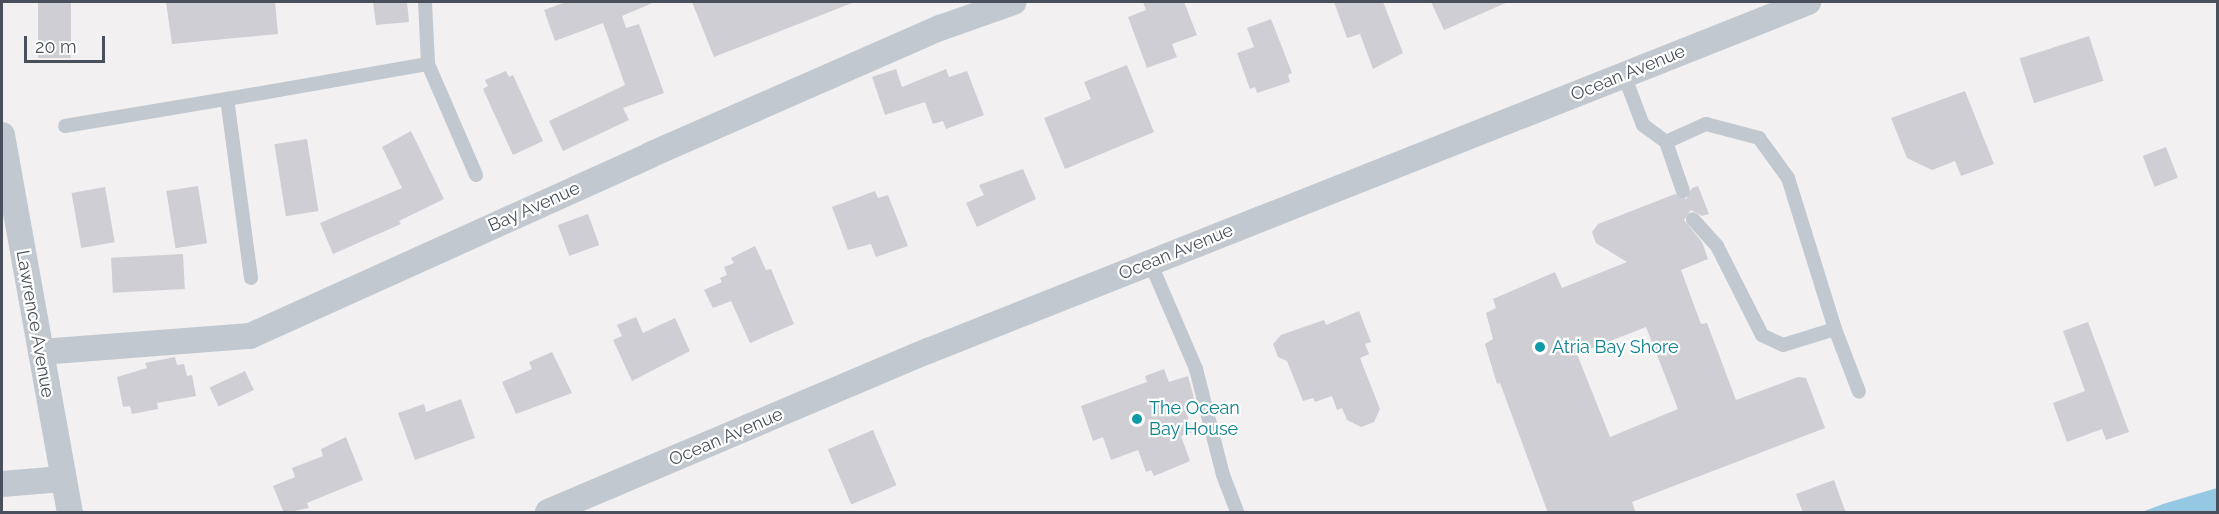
<!DOCTYPE html>
<style>
body{margin:0}
#map{position:relative;width:2219px;height:514px;overflow:hidden;background:#f2f0f0;font-family:Raleway,sans-serif}
div>[style]{position:absolute}
[style*='--x']{left:calc(var(--x)*1px);top:calc(var(--y)*1px);width:calc(var(--w)*1px);rotate:calc(var(--a)*1deg)}
.water>*{inset:0;background:#95c8e2}
.building>*{inset:0;background:#ceced4;transform-origin:0 0}
.service>*{height:14px;margin:-7px;padding:0 7px;transform-origin:7px;border-radius:7px;background:#c2c8d0}
.minor>*{height:26px;margin:-13px;padding:0 13px;transform-origin:13px;border-radius:13px;background:#c2c8d0}
.dots>*{width:16px;height:16px;translate:-50% -50%;box-sizing:border-box;border:3px solid #fff;border-radius:50%}
span{translate:-50% -50%;white-space:nowrap;text-align:center;line-height:1.15;-webkit-text-stroke:4.5px #fff;paint-order:stroke}
.street-label{font-size:18px;color:#4a505b}
.culture-label{font-size:18px;color:#0d838f}
.left{translate:0 -50%;text-align:left}
.frame{position:absolute;inset:0;border:3px solid #4a505b;pointer-events:none}
.scale{position:absolute;left:24px;top:36px;width:81px;height:27px;box-sizing:border-box;border:3px solid #4a505b;border-top:0;padding-left:8px;font-size:18px;line-height:21px;white-space:nowrap;color:#4a505b;-webkit-text-stroke:4px #fff;paint-order:stroke}
</style>
<div id="map">
<div class="water">
<div style="clip-path:polygon(2217px 488px,2217px 512px,2142px 512px,2163px 504px)"></div>
</div>
<div class="building">
<div style="left:38px;top:2px;width:33px;height:56px"></div>
<div style="clip-path:polygon(166px 2px,275px 2px,278px 34px,172px 44px)"></div>
<div style="clip-path:polygon(373px 2px,407px 2px,409px 22px,376px 25px)"></div>
<div style="clip-path:polygon(566px 2px,655px 2px,622px 16px,626px 28px,639px 24px,664px 93px,623px 108px,629px 120px,563px 151px,549px 121px,625px 85px,603px 23px,555px 41px,544px 10px)"></div>
<div style="clip-path:polygon(692px 2px,852px 2px,852px 3px,714px 57px)"></div>
<div style="clip-path:polygon(1143px 2px,1184px 2px,1197px 35px,1172px 44px,1177px 57px,1147px 68px,1128px 17px,1146px 10px)"></div>
<div style="clip-path:polygon(1334px 2px,1383px 2px,1403px 53px,1373px 69px,1360px 34px,1347px 38px)"></div>
<div style="clip-path:polygon(1431px 2px,1508px 2px,1444px 30px)"></div>
<div style="clip-path:polygon(1271px 19px,1292px 73px,1288px 75px,1290px 82px,1257px 93px,1255px 87px,1250px 89px,1237px 53px,1254px 47px,1247px 28px)"></div>
<div style="left:2089px;top:36px;width:47px;height:73px;rotate:72deg"></div>
<div style="clip-path:polygon(1127px 65px,1154px 132px,1065px 169px,1044px 118px,1091px 99px,1084px 82px)"></div>
<div style="clip-path:polygon(896px 69px,902px 87px,946px 69px,949px 77px,967px 71px,984px 115px,946px 129px,943px 121px,933px 124px,925px 102px,885px 115px,872px 77px)"></div>
<div style="clip-path:polygon(506px 71px,509px 77px,513px 75px,543px 141px,513px 155px,483px 89px,488px 86px,485px 80px)"></div>
<div style="clip-path:polygon(1965px 91px,1994px 164px,1961px 176px,1955px 161px,1932px 170px,1907px 158px,1891px 118px)"></div>
<div style="clip-path:polygon(411px 131px,444px 199px,399px 221px,401px 224px,333px 254px,320px 223px,402px 188px,382px 147px)"></div>
<div style="left:307px;top:139px;width:73px;height:33px;rotate:81deg"></div>
<div style="left:2166px;top:147px;width:33px;height:25px;rotate:69deg"></div>
<div style="clip-path:polygon(1023px 169px,1036px 199px,977px 227px,966px 203px,984px 195px,979px 185px)"></div>
<div style="left:198px;top:186px;width:58px;height:32px;rotate:81deg"></div>
<div style="clip-path:polygon(evenodd,1698px 186px,1709px 214px,1702px 216px,1691px 210px,1684px 220px,1702px 242px,1708px 259px,1681px 270px,1701px 324px,1707px 323px,1736px 400px,1798px 377px,1806px 378px,1825px 428px,1632px 502px,1636px 513px,1548px 513px,1500px 383px,1497px 384px,1485px 344px,1493px 339px,1486px 313px,1496px 308px,1493px 299px,1555px 272px,1562px 288px,1627px 262px,1596px 243px,1592px 232px,1598px 224px,1675px 194px,1686px 199px,1692px 188px,1698px 186px,1646px 327px,1678px 409px,1610px 437px,1577px 354px,1646px 327px)"></div>
<div style="left:105px;top:187px;width:56px;height:34px;rotate:80deg"></div>
<div style="clip-path:polygon(875px 191px,878px 198px,888px 195px,908px 246px,876px 257px,871px 244px,848px 250px,832px 207px)"></div>
<div style="left:588px;top:214px;width:33px;height:32px;rotate:70deg"></div>
<div style="clip-path:polygon(755px 246px,766px 270px,771px 269px,794px 324px,750px 343px,731px 301px,713px 308px,704px 290px,722px 282px,720px 278px,727px 275px,724px 267px,734px 263px,731px 258px)"></div>
<div style="left:183px;top:254px;width:35px;height:72px;rotate:87deg"></div>
<div style="clip-path:polygon(1359px 311px,1371px 342px,1365px 344px,1369px 354px,1360px 358px,1380px 409px,1374px 422px,1361px 427px,1347px 420px,1342px 408px,1337px 410px,1332px 396px,1315px 402px,1313px 398px,1303px 401px,1287px 361px,1278px 357px,1273px 344px,1281px 335px,1324px 320px,1326px 325px)"></div>
<div style="clip-path:polygon(636px 317px,643px 333px,675px 318px,690px 351px,632px 381px,613px 340px,622px 336px,617px 325px)"></div>
<div style="clip-path:polygon(2088px 322px,2129px 432px,2106px 440px,2102px 429px,2067px 442px,2053px 403px,2085px 391px,2063px 331px)"></div>
<div style="clip-path:polygon(552px 352px,572px 393px,516px 414px,502px 382px,532px 369px,529px 362px)"></div>
<div style="clip-path:polygon(175px 357px,177px 365px,184px 364px,187px 376px,192px 375px,196px 396px,157px 403px,158px 409px,132px 414px,130px 406px,123px 407px,117px 377px,147px 368px,145px 363px)"></div>
<div style="clip-path:polygon(1164px 369px,1169px 382px,1188px 376px,1195px 402px,1184px 406px,1193px 432px,1181px 436px,1190px 461px,1154px 476px,1151px 470px,1146px 472px,1138px 450px,1111px 460px,1103px 437px,1093px 441px,1081px 406px,1147px 382px,1145px 376px)"></div>
<div style="left:245px;top:371px;width:21px;height:39px;rotate:65deg"></div>
<div style="clip-path:polygon(461px 399px,475px 438px,415px 460px,398px 413px,424px 404px,426px 412px)"></div>
<div style="left:873px;top:430px;width:60px;height:49px;rotate:67deg"></div>
<div style="clip-path:polygon(346px 437px,363px 480px,307px 503px,309px 508px,284px 513px,273px 486px,295px 477px,292px 468px,323px 456px,321px 449px)"></div>
<div style="clip-path:polygon(1834px 480px,1846px 513px,1803px 513px,1796px 494px)"></div>
</div>
<div class="service">
<div style="--x:425;--y:2;--w:62;--a:87.2"></div>
<div style="--x:428;--y:64;--w:121;--a:66.6"></div>
<div style="--x:1624;--y:75;--w:53;--a:69.2"></div>
<div style="--x:1643;--y:125;--w:29;--a:36"></div>
<div style="--x:1666;--y:142;--w:52;--a:70.9"></div>
<div style="--x:65;--y:126;--w:164;--a:-9.5"></div>
<div style="--x:1666;--y:142;--w:44;--a:-24.2"></div>
<div style="--x:1706;--y:124;--w:55;--a:14.8"></div>
<div style="--x:1759;--y:138;--w:49;--a:54.1"></div>
<div style="--x:1788;--y:178;--w:158;--a:72.7"></div>
<div style="--x:1835;--y:329;--w:54;--a:162.9"></div>
<div style="--x:1783;--y:345;--w:23;--a:-155"></div>
<div style="--x:1762;--y:335;--w:100;--a:-116.8"></div>
<div style="--x:1717;--y:246;--w:36;--a:-132"></div>
<div style="--x:1150;--y:262;--w:116;--a:66.7"></div>
<div style="--x:1196;--y:369;--w:109;--a:75.7"></div>
<div style="--x:1223;--y:475;--w:40;--a:69"></div>
<div style="--x:251;--y:278;--w:181;--a:-97.6"></div>
<div style="--x:227;--y:99;--w:204;--a:-9.9"></div>
<div style="--x:1835;--y:329;--w:67;--a:69.1"></div>
</div>
<div class="minor">
<div style="--x:2;--y:135;--w:383;--a:79.8"></div>
<div style="--x:41;--y:352;--w:210;--a:-4.4"></div>
<div style="--x:250;--y:336;--w:439;--a:-24.3"></div>
<div style="--x:650;--y:155;--w:317;--a:-23.7"></div>
<div style="--x:940;--y:28;--w:78;--a:-19.4"></div>
<div style="--x:2;--y:484;--w:61;--a:-4.7"></div>
<div style="--x:548;--y:512;--w:413;--a:-23"></div>
<div style="--x:928;--y:351;--w:947;--a:-21.63"></div>
</div>
<div class="dots">
<div style="left:1540px;top:347px;background:#0f9aa8"></div>
<div style="left:1137px;top:419px;background:#0f9aa8"></div>
</div>
<div class="street-label">
<span style="left:1628px;top:73px;rotate:-22deg">Ocean Avenue</span>
<span style="left:534px;top:207px;rotate:-24deg">Bay Avenue</span>
<span style="left:1176px;top:252px;rotate:-22deg">Ocean Avenue</span>
<span style="left:35px;top:324px;rotate:80deg">Lawrence Avenue</span>
<span style="left:726px;top:437px;rotate:-23deg">Ocean Avenue</span>
</div>
<div class="culture-label">
<span class="left" style="left:1552px;top:347px">Atria Bay Shore</span>
<span class="left" style="left:1149px;top:419px">The Ocean<br>Bay House</span>
</div>
<div class="frame"></div>
<div class="scale">20 m</div>
</div>
